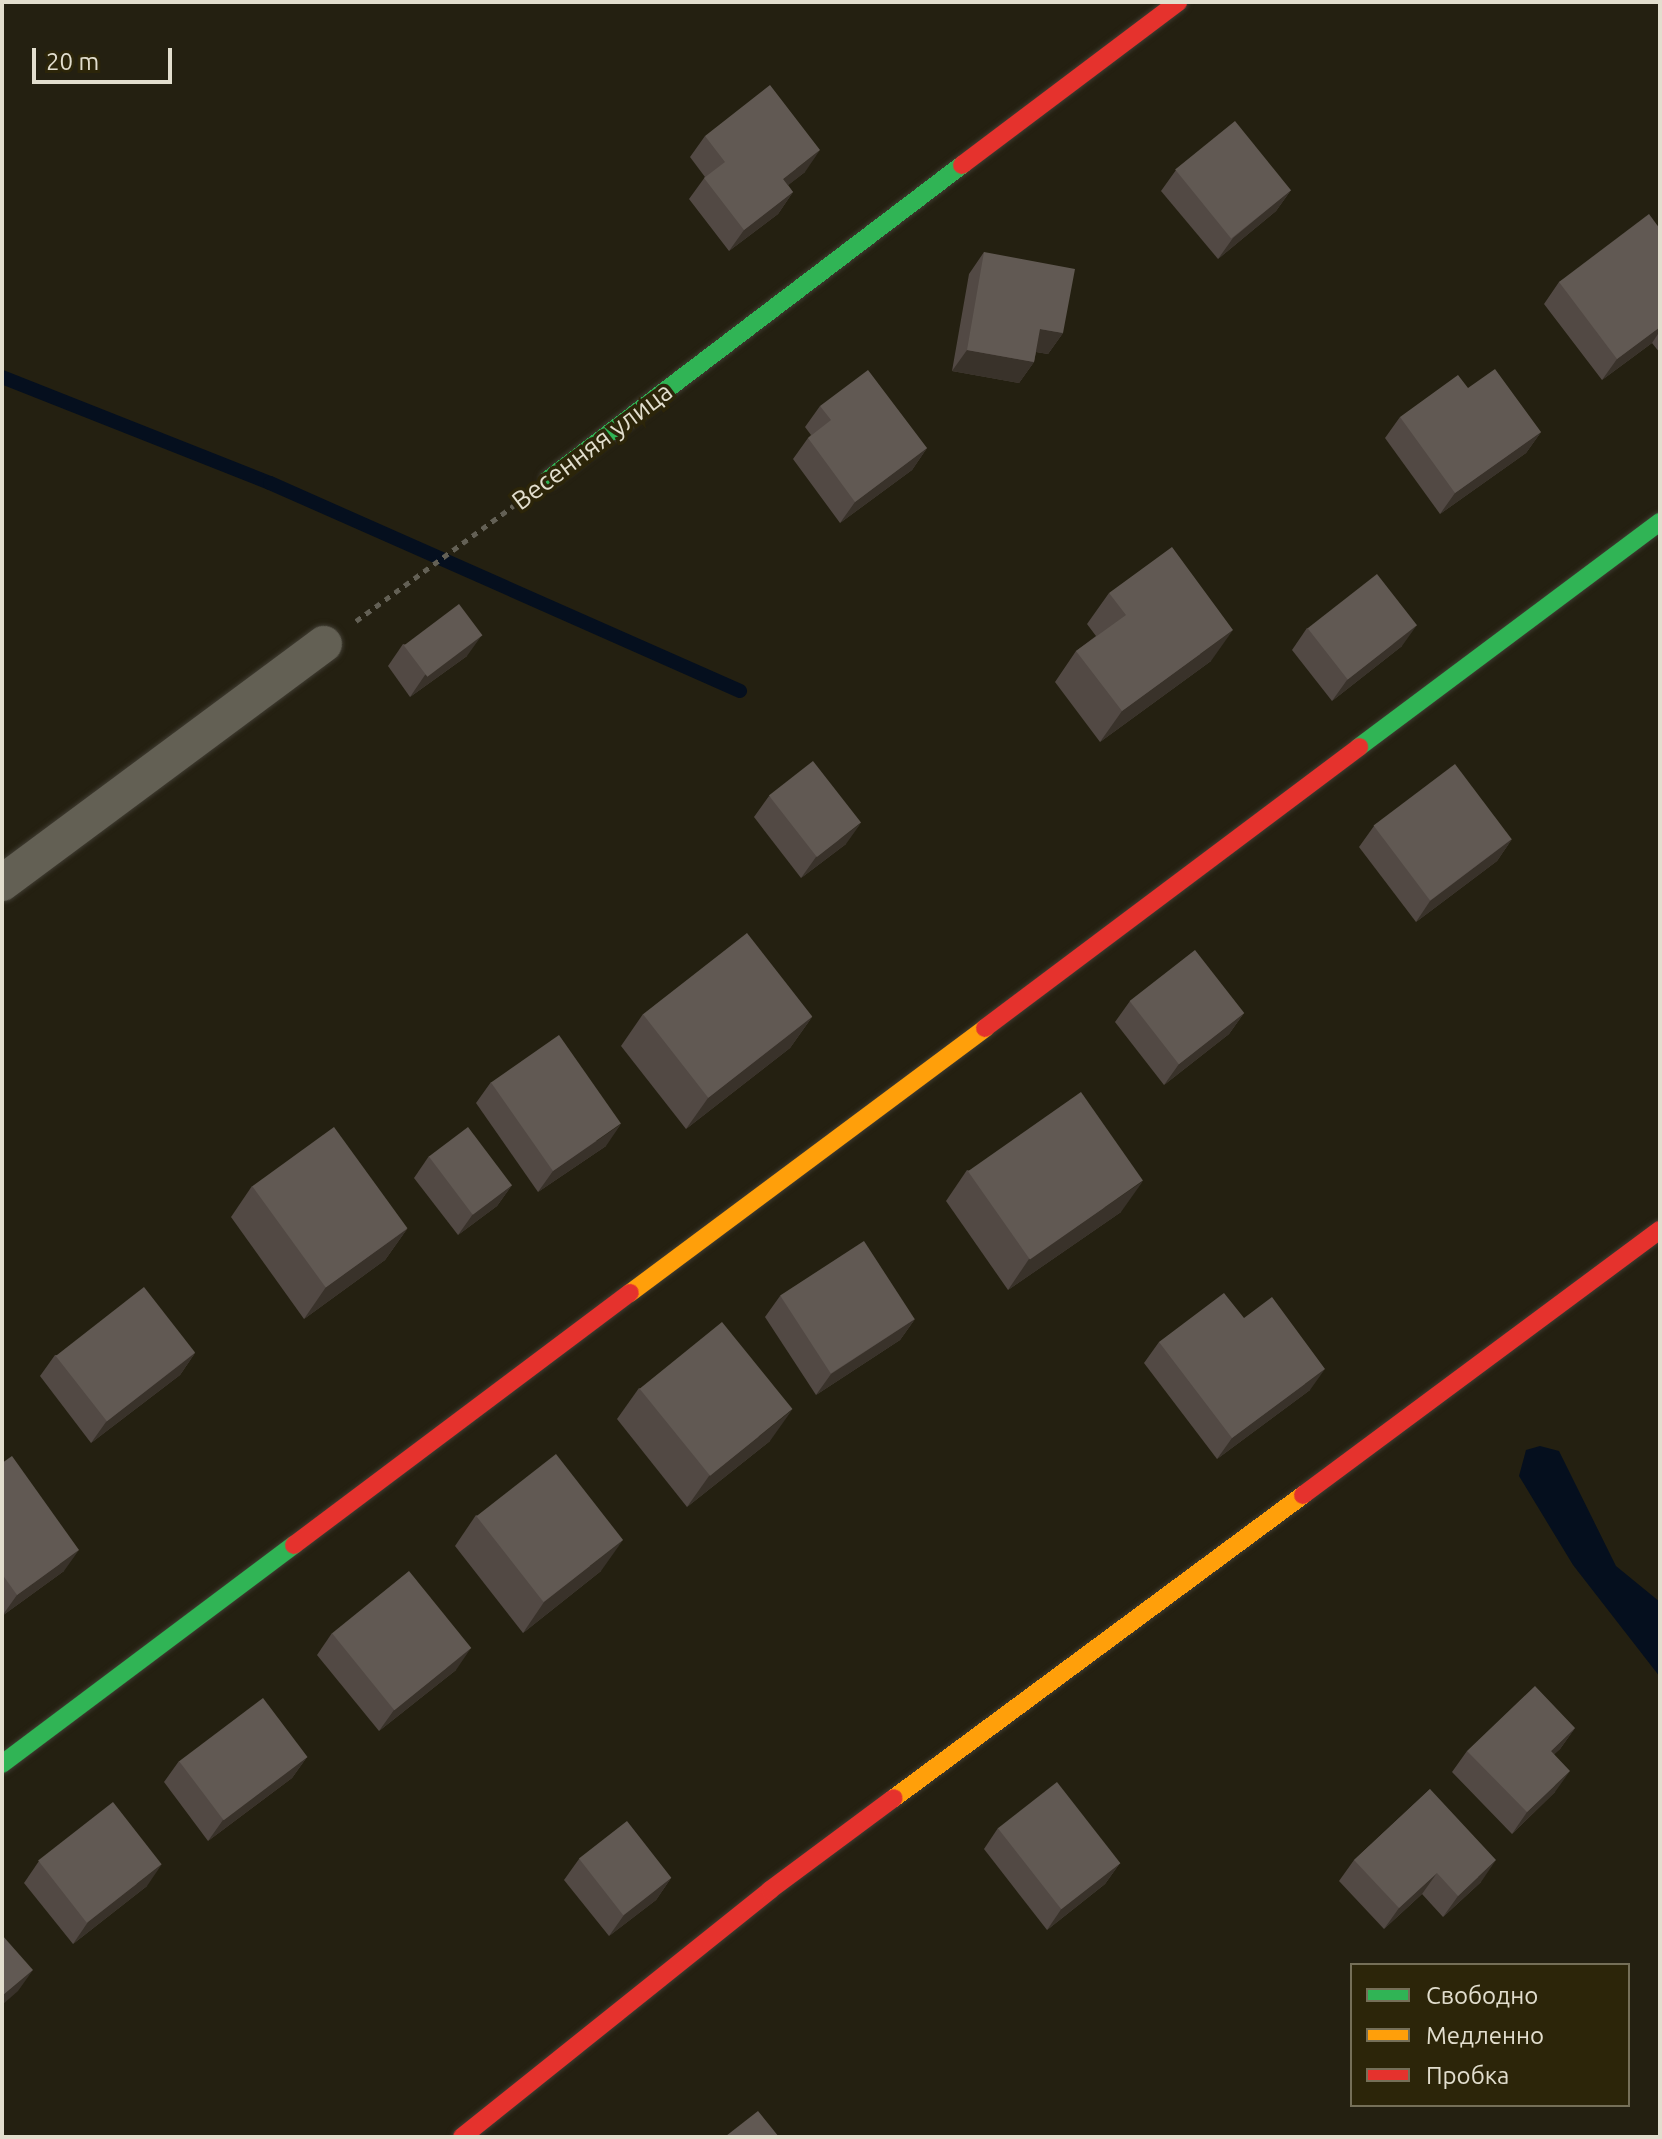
<!DOCTYPE html>
<meta charset="utf-8">
<style>
body{margin:0}
#map{position:relative;width:1662px;height:2139px;overflow:hidden;background:#242011;font-family:Ubuntu,sans-serif}
div>[style]{position:absolute}
[style*='--x']{left:calc(var(--x)*1px);top:calc(var(--y)*1px);width:calc(var(--w)*1px);rotate:calc(var(--a)*1deg)}
.water>*{inset:0;background:#050f1e}
.stream>*{height:14px;margin:-7px;padding:0 7px;transform-origin:7px;border-radius:7px;background:#050f1e}
.path>*{height:5px;margin-top:-2.5px;transform-origin:0;background:repeating-linear-gradient(90deg,#636055 0 6px,transparent 0 12px)}
.roads{filter:drop-shadow(0 0 2px #403c32) drop-shadow(0 0 2px #403c32)}
.street>*{height:36px;margin:-18px;padding:0 18px;transform-origin:18px;border-radius:18px;background:#636054}
.fast>*{height:18px;margin:-9px;padding:0 9px;transform-origin:9px;border-radius:9px;background:#30b455}
.slow>*{height:18px;margin:-9px;padding:0 9px;transform-origin:9px;border-radius:9px;background:#ff9f0a}
.jam>*{height:18px;margin:-9px;padding:0 9px;transform-origin:9px;border-radius:9px;background:#e5322d}
.wall>*{inset:0;background:#524944}
.shaded-wall>*{inset:0;background:#39322a}
.building>*{inset:0;background:#615953;transform-origin:0 0}
span{translate:-50% -50%;white-space:nowrap;text-align:center;line-height:1.15;-webkit-text-stroke:7px #2c2509;paint-order:stroke}
.street-label{font-size:26px;color:#e2dece}
.frame{position:absolute;inset:0;border:4px solid #e2dece;pointer-events:none}
.legend{position:absolute;left:1350px;top:1963px;width:280px;height:144px;box-sizing:border-box;background:#2c2509;border:2px solid #756f58;margin:0;padding:10px 14px;list-style:none;font-size:24px;color:#e2dece}
.legend li{display:flex;align-items:center;gap:16px;height:40px}
.legend b{width:40px;border:2px solid #756f58}
.scale{position:absolute;left:32px;top:48px;width:140px;height:36px;box-sizing:border-box;border:4px solid #e2dece;border-top:0;padding-left:10px;font-size:24px;line-height:28px;white-space:nowrap;color:#e2dece;-webkit-text-stroke:6px #2c2509;paint-order:stroke}
</style>
<div id="map">
<div class="water">
<div style="clip-path:polygon(1540px 1446px,1559px 1451px,1616px 1566px,1660px 1602px,1660px 1677px,1573px 1565px,1519px 1476px,1526px 1450px)"></div>
</div>
<div class="stream">
<div style="--x:2;--y:377;--w:288;--a:21.6"></div>
<div style="--x:270;--y:483;--w:514;--a:23.87"></div>
</div>
<div class="path">
<div style="--x:356;--y:621;--w:195;--a:-36.2"></div>
</div>
<div class="roads">
<div class="street">
<div style="--x:2;--y:883;--w:401;--a:-36.6"></div>
</div>
<div class="fast">
<div style="--x:549;--y:479;--w:519;--a:-37.25"></div>
<div style="--x:1359;--y:747;--w:376;--a:-36.8"></div>
<div style="--x:2;--y:1764;--w:365;--a:-36.9"></div>
</div>
<div class="slow">
<div style="--x:630;--y:1293;--w:443;--a:-36.7"></div>
<div style="--x:894;--y:1798;--w:509;--a:-36.53"></div>
</div>
<div class="jam">
<div style="--x:962;--y:165;--w:271;--a:-37"></div>
<div style="--x:985;--y:1028;--w:468;--a:-36.9"></div>
<div style="--x:1303;--y:1495;--w:445;--a:-36.6"></div>
<div style="--x:294;--y:1545;--w:420;--a:-36.9"></div>
<div style="--x:462;--y:2137;--w:395;--a:-38.7"></div>
<div style="--x:770;--y:1890;--w:154;--a:-36.6"></div>
</div>
</div>
<div class="wall">
<div style="clip-path:polygon(705px 136px,805px 172px,788px 185px,793px 192px,778px 214px,729px 251px,689px 199px,705px 177px,690px 157px)"></div>
<div style="clip-path:polygon(1176px 170px,1291px 190px,1276px 211px,1218px 259px,1161px 191px)"></div>
<div style="clip-path:polygon(1660px 229px,1660px 353px,1652px 343px,1602px 380px,1544px 304px,1559px 282px)"></div>
<div style="clip-path:polygon(984px 252px,1063px 333px,1048px 354px,1036px 352px,1034px 362px,1019px 383px,952px 371px,969px 274px)"></div>
<div style="clip-path:polygon(820px 406px,927px 448px,912px 470px,840px 523px,793px 459px,808px 438px,811px 435px,805px 427px)"></div>
<div style="clip-path:polygon(1400px 417px,1541px 432px,1526px 453px,1440px 514px,1385px 438px)"></div>
<div style="clip-path:polygon(1109px 593px,1211px 661px,1100px 742px,1055px 682px,1076px 651px,1096px 636px,1087px 624px)"></div>
<div style="clip-path:polygon(1307px 628px,1402px 646px,1332px 701px,1292px 650px)"></div>
<div style="clip-path:polygon(403px 644px,467px 656px,410px 697px,388px 666px)"></div>
<div style="clip-path:polygon(769px 796px,846px 844px,801px 878px,754px 817px)"></div>
<div style="clip-path:polygon(1374px 826px,1512px 839px,1497px 861px,1416px 922px,1359px 847px)"></div>
<div style="clip-path:polygon(1130px 1001px,1244px 1013px,1229px 1034px,1164px 1085px,1115px 1022px)"></div>
<div style="clip-path:polygon(643px 1014px,812px 1017px,790px 1048px,686px 1129px,621px 1046px)"></div>
<div style="clip-path:polygon(491px 1082px,606px 1146px,538px 1192px,476px 1103px)"></div>
<div style="clip-path:polygon(429px 1156px,512px 1185px,497px 1206px,458px 1235px,414px 1178px)"></div>
<div style="clip-path:polygon(967px 1170px,1121px 1212px,1008px 1290px,946px 1201px)"></div>
<div style="clip-path:polygon(252px 1186px,407px 1229px,385px 1260px,304px 1319px,231px 1217px)"></div>
<div style="clip-path:polygon(780px 1296px,915px 1319px,900px 1340px,816px 1395px,765px 1317px)"></div>
<div style="clip-path:polygon(1244px 1318px,1310px 1390px,1217px 1459px,1144px 1363px,1159px 1342px)"></div>
<div style="clip-path:polygon(195px 1353px,180px 1375px,91px 1443px,40px 1376px,55px 1355px)"></div>
<div style="clip-path:polygon(639px 1388px,770px 1441px,687px 1507px,617px 1419px)"></div>
<div style="clip-path:polygon(2px 1463px,64px 1571px,2px 1616px)"></div>
<div style="clip-path:polygon(476px 1515px,601px 1571px,523px 1633px,455px 1546px)"></div>
<div style="clip-path:polygon(332px 1633px,456px 1670px,379px 1731px,317px 1655px)"></div>
<div style="clip-path:polygon(1575px 1728px,1560px 1749px,1554px 1754px,1555px 1792px,1512px 1834px,1452px 1772px,1467px 1751px)"></div>
<div style="clip-path:polygon(307px 1757px,292px 1778px,208px 1841px,164px 1782px,179px 1761px)"></div>
<div style="clip-path:polygon(1430px 1789px,1481px 1882px,1443px 1917px,1422px 1894px,1384px 1929px,1339px 1881px,1354px 1860px)"></div>
<div style="clip-path:polygon(998px 1828px,1120px 1863px,1105px 1884px,1047px 1930px,984px 1849px)"></div>
<div style="clip-path:polygon(579px 1859px,671px 1878px,656px 1900px,609px 1936px,564px 1880px)"></div>
<div style="clip-path:polygon(39px 1861px,147px 1886px,73px 1944px,24px 1883px)"></div>
</div>
<div class="shaded-wall">
<div style="clip-path:polygon(820px 150px,805px 172px,768px 201px,783px 179px)"></div>
<div style="clip-path:polygon(1291px 190px,1276px 211px,1218px 259px,1233px 238px)"></div>
<div style="clip-path:polygon(793px 192px,778px 214px,729px 251px,744px 230px)"></div>
<div style="clip-path:polygon(1660px 327px,1660px 331px,1652px 343px,1602px 380px,1617px 359px)"></div>
<div style="clip-path:polygon(1040px 329px,1063px 333px,1048px 354px,1025px 350px)"></div>
<div style="clip-path:polygon(967px 350px,1034px 362px,1019px 383px,952px 371px)"></div>
<div style="clip-path:polygon(1541px 432px,1526px 453px,1440px 514px,1455px 493px)"></div>
<div style="clip-path:polygon(927px 448px,912px 470px,840px 523px,855px 502px)"></div>
<div style="clip-path:polygon(1417px 625px,1402px 646px,1332px 701px,1347px 680px)"></div>
<div style="clip-path:polygon(1233px 630px,1211px 661px,1100px 742px,1122px 711px)"></div>
<div style="clip-path:polygon(482px 635px,467px 656px,410px 697px,425px 675px)"></div>
<div style="clip-path:polygon(861px 823px,846px 844px,801px 878px,816px 857px)"></div>
<div style="clip-path:polygon(1512px 839px,1497px 861px,1416px 922px,1430px 901px)"></div>
<div style="clip-path:polygon(1244px 1013px,1229px 1034px,1164px 1085px,1179px 1064px)"></div>
<div style="clip-path:polygon(812px 1017px,790px 1048px,686px 1129px,708px 1098px)"></div>
<div style="clip-path:polygon(621px 1124px,606px 1146px,538px 1192px,553px 1171px)"></div>
<div style="clip-path:polygon(1143px 1181px,1121px 1212px,1008px 1290px,1029px 1259px)"></div>
<div style="clip-path:polygon(512px 1185px,497px 1206px,458px 1235px,473px 1214px)"></div>
<div style="clip-path:polygon(407px 1229px,385px 1260px,304px 1319px,326px 1287px)"></div>
<div style="clip-path:polygon(915px 1319px,900px 1340px,816px 1395px,831px 1374px)"></div>
<div style="clip-path:polygon(195px 1353px,180px 1375px,91px 1443px,106px 1422px)"></div>
<div style="clip-path:polygon(1325px 1369px,1310px 1390px,1217px 1459px,1232px 1438px)"></div>
<div style="clip-path:polygon(792px 1410px,770px 1441px,687px 1507px,709px 1476px)"></div>
<div style="clip-path:polygon(623px 1540px,601px 1571px,523px 1633px,544px 1602px)"></div>
<div style="clip-path:polygon(79px 1550px,64px 1571px,2px 1616px,17px 1595px)"></div>
<div style="clip-path:polygon(471px 1648px,456px 1670px,379px 1731px,394px 1710px)"></div>
<div style="clip-path:polygon(1575px 1728px,1560px 1749px,1536px 1772px,1551px 1751px)"></div>
<div style="clip-path:polygon(307px 1757px,292px 1778px,208px 1841px,223px 1820px)"></div>
<div style="clip-path:polygon(1570px 1771px,1555px 1792px,1512px 1834px,1527px 1812px)"></div>
<div style="clip-path:polygon(1496px 1860px,1481px 1882px,1443px 1917px,1458px 1896px)"></div>
<div style="clip-path:polygon(1120px 1863px,1105px 1884px,1047px 1930px,1062px 1908px)"></div>
<div style="clip-path:polygon(162px 1864px,147px 1886px,73px 1944px,88px 1922px)"></div>
<div style="clip-path:polygon(1437px 1873px,1422px 1894px,1384px 1929px,1399px 1908px)"></div>
<div style="clip-path:polygon(671px 1878px,656px 1900px,609px 1936px,624px 1915px)"></div>
<div style="clip-path:polygon(33px 1970px,18px 1991px,2px 2005px,2px 1996px)"></div>
</div>
<div class="building">
<div style="clip-path:polygon(770px 85px,820px 150px,783px 179px,793px 192px,744px 230px,704px 178px,725px 162px,705px 136px)"></div>
<div style="left:1235px;top:121px;width:89px;height:77px;rotate:51deg"></div>
<div style="clip-path:polygon(1649px 214px,1660px 229px,1660px 327px,1617px 359px,1559px 282px)"></div>
<div style="clip-path:polygon(984px 252px,1075px 269px,1063px 333px,1040px 329px,1034px 362px,967px 350px)"></div>
<div style="clip-path:polygon(1495px 369px,1541px 432px,1455px 493px,1400px 417px,1458px 375px,1468px 388px)"></div>
<div style="clip-path:polygon(868px 370px,927px 448px,855px 502px,808px 438px,831px 420px,820px 406px)"></div>
<div style="clip-path:polygon(1172px 547px,1233px 630px,1122px 711px,1076px 651px,1126px 615px,1109px 593px)"></div>
<div style="left:1377px;top:574px;width:65px;height:88px;rotate:52deg"></div>
<div style="left:459px;top:604px;width:39px;height:69px;rotate:53deg"></div>
<div style="left:813px;top:761px;width:78px;height:56px;rotate:52deg"></div>
<div style="left:1455px;top:764px;width:94px;height:102px;rotate:53deg"></div>
<div style="left:747px;top:933px;width:106px;height:132px;rotate:52deg"></div>
<div style="left:1195px;top:950px;width:80px;height:83px;rotate:52deg"></div>
<div style="left:559px;top:1035px;width:108px;height:83px;rotate:55deg"></div>
<div style="left:1081px;top:1092px;width:108px;height:138px;rotate:55deg"></div>
<div style="left:334px;top:1127px;width:125px;height:101px;rotate:54deg"></div>
<div style="left:468px;top:1127px;width:73px;height:49px;rotate:53deg"></div>
<div style="left:864px;top:1241px;width:93px;height:100px;rotate:57deg"></div>
<div style="left:144px;top:1287px;width:83px;height:112px;rotate:52deg"></div>
<div style="clip-path:polygon(1224px 1293px,1244px 1318px,1272px 1297px,1325px 1369px,1232px 1438px,1159px 1342px)"></div>
<div style="left:722px;top:1322px;width:112px;height:106px;rotate:51deg"></div>
<div style="left:556px;top:1454px;width:109px;height:101px;rotate:52deg"></div>
<div style="clip-path:polygon(12px 1456px,79px 1550px,17px 1595px,2px 1574px,2px 1463px)"></div>
<div style="left:409px;top:1571px;width:99px;height:99px;rotate:51deg"></div>
<div style="clip-path:polygon(1535px 1686px,1575px 1728px,1551px 1751px,1570px 1771px,1527px 1812px,1467px 1751px)"></div>
<div style="left:263px;top:1698px;width:74px;height:105px;rotate:53deg"></div>
<div style="left:1057px;top:1782px;width:103px;height:75px;rotate:52deg"></div>
<div style="clip-path:polygon(1430px 1789px,1496px 1860px,1458px 1896px,1437px 1873px,1399px 1908px,1354px 1860px)"></div>
<div style="left:113px;top:1802px;width:79px;height:95px;rotate:52deg"></div>
<div style="left:627px;top:1821px;width:72px;height:61px;rotate:52deg"></div>
<div style="clip-path:polygon(2px 1935px,33px 1970px,2px 1996px)"></div>
<div style="clip-path:polygon(758px 2111px,779px 2137px,727px 2137px,726px 2136px)"></div>
</div>
<div class="street-label">
<span style="left:592px;top:446px;rotate:-37deg">Весенняя улица</span>
</div>
<div class="frame"></div>
<ul class="legend">
<li><b style="height:10px;background:#30b455"></b>Свободно</li>
<li><b style="height:10px;background:#ff9f0a"></b>Медленно</li>
<li><b style="height:10px;background:#e5322d"></b>Пробка</li>
</ul>
<div class="scale">20 m</div>
</div>
